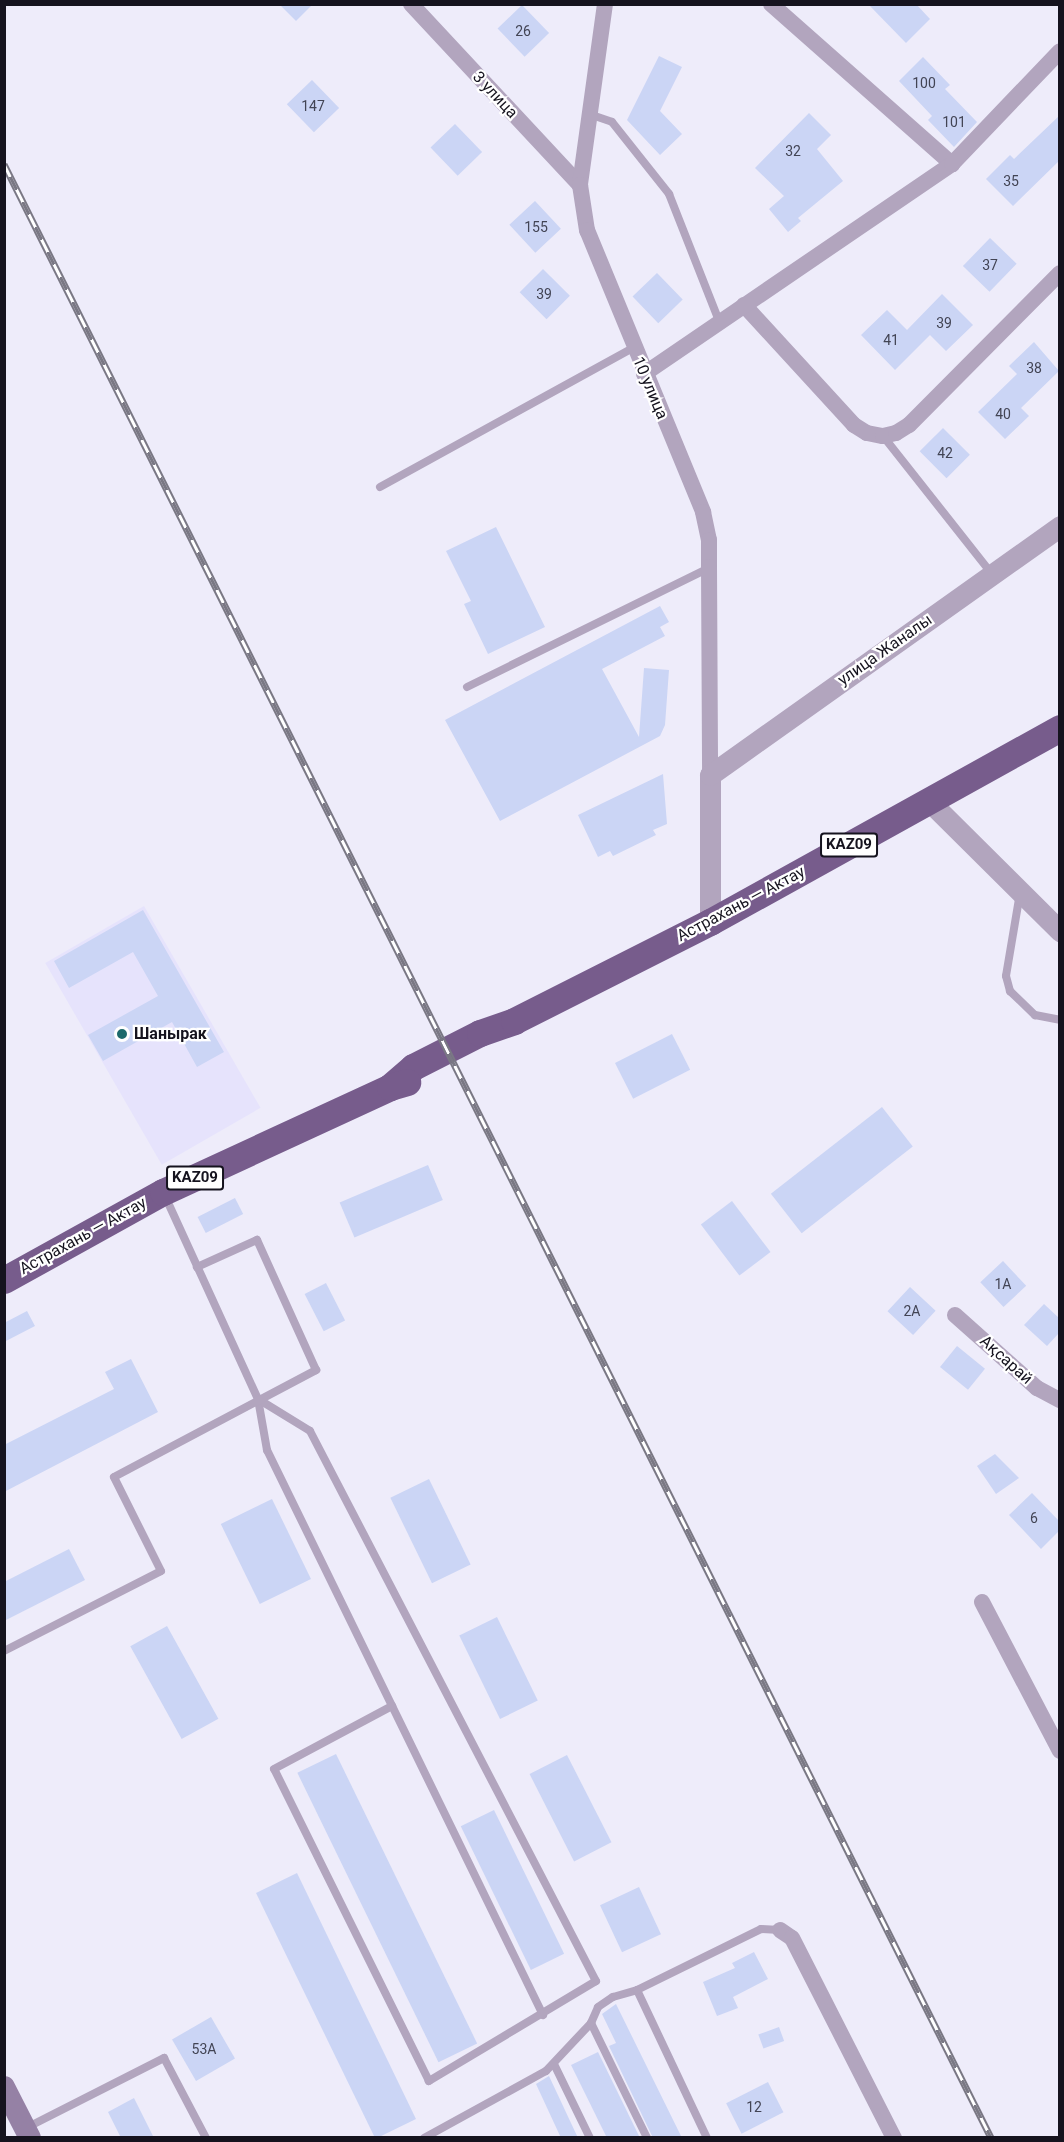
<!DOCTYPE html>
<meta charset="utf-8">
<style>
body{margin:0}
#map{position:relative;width:1064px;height:2142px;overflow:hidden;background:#eeecfa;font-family:Roboto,sans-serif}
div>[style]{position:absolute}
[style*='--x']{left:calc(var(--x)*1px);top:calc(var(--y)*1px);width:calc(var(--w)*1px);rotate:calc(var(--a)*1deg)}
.built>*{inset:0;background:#e6e3fc;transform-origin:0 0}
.building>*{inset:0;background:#cbd5f5;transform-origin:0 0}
.service>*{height:8px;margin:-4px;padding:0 4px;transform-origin:4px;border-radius:4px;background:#b2a5be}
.minor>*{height:16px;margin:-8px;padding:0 8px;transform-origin:8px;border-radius:8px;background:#b2a5be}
.tertiary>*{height:21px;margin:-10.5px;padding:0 10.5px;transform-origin:10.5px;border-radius:10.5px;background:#b2a5be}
.secondary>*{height:22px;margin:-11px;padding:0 11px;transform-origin:11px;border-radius:11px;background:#9581a5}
.trunk>*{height:27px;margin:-13.5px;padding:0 13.5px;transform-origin:13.5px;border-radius:13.5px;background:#775c8c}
.rail>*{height:7px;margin-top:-3.5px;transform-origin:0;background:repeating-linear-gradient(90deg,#fff 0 14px,#7a7884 0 28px);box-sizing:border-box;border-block:2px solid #7a7884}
.dots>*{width:16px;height:16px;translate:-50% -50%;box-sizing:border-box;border:3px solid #fff;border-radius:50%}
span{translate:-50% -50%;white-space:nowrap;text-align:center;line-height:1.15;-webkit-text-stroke:4.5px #fff;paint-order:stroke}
.number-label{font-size:14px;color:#424454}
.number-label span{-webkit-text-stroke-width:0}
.shield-label span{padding:2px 4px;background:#fff;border:2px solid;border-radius:4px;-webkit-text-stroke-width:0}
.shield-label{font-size:15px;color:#15131e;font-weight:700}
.street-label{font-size:16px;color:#15131e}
.poi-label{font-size:16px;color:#15131e;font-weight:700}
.left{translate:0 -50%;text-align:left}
.frame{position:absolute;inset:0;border:6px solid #15131e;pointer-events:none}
</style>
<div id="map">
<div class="built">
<div style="left:144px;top:906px;width:233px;height:114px;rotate:60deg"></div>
</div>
<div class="building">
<div style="clip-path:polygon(279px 4px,313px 4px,296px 21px)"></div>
<div style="clip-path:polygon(868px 4px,916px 4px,930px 19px,906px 43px)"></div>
<div style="left:522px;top:5px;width:39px;height:34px;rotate:46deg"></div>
<div style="clip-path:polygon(659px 56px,682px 67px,660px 111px,682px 134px,660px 155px,627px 120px)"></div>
<div style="clip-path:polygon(923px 57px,950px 85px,945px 89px,977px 122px,954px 147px,928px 120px,932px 116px,899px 81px)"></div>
<div style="left:312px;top:80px;width:39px;height:35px;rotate:46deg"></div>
<div style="clip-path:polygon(809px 113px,831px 135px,817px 149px,843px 181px,798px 218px,801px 221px,788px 232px,769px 209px,784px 196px,755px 168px)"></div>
<div style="clip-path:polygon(1059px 116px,1059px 161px,1013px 206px,986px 179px,1010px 155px,1014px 159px)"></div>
<div style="left:455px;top:124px;width:39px;height:34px;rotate:46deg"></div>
<div style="left:535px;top:201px;width:38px;height:35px;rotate:47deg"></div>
<div style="left:990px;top:238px;width:37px;height:39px;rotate:44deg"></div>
<div style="left:543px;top:269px;width:38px;height:33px;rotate:45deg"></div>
<div style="left:657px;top:273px;width:37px;height:34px;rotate:46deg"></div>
<div style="clip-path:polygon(942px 294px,973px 325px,946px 351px,930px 335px,895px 370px,861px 335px,887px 310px,907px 330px)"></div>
<div style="clip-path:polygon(1034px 342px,1059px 371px,1021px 408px,1029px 416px,1005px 439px,978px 412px,1017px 374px,1009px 366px)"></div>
<div style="left:943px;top:428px;width:38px;height:33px;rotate:45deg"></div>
<div style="clip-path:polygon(496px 527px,545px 627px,488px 654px,464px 604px,471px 601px,446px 551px)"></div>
<div style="clip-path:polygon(660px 606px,669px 622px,660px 627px,665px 636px,602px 669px,639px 737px,644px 668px,669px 670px,665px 725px,660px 736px,500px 821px,445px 720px)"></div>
<div style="clip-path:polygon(663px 774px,667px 824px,653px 830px,656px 835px,613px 856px,610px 851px,598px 857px,578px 815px)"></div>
<div style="clip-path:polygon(143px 910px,224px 1052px,197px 1067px,172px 1022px,103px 1061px,88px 1035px,158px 996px,133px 952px,69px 988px,54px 961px)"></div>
<div style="left:672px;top:1034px;width:40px;height:64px;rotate:63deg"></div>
<div style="left:882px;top:1107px;width:50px;height:141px;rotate:52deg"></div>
<div style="left:428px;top:1165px;width:38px;height:96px;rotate:67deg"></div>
<div style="left:235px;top:1198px;width:18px;height:42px;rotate:63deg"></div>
<div style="left:732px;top:1201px;width:64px;height:39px;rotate:53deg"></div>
<div style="left:1003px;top:1261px;width:34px;height:31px;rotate:47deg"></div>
<div style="left:326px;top:1283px;width:42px;height:24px;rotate:63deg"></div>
<div style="left:910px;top:1287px;width:35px;height:33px;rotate:43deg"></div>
<div style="clip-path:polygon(1044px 1304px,1059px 1318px,1059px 1333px,1047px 1346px,1024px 1325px)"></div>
<div style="clip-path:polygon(27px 1311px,35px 1326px,4px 1342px,4px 1323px)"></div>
<div style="left:957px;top:1346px;width:36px;height:27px;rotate:39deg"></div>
<div style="clip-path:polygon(131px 1359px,158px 1412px,4px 1492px,4px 1445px,114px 1389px,105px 1372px)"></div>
<div style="clip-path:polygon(995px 1454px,1019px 1478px,996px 1494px,977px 1466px)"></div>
<div style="left:429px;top:1479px;width:95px;height:43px;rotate:64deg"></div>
<div style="clip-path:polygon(1032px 1493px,1059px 1521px,1059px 1531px,1041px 1549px,1009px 1515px)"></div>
<div style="left:272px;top:1499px;width:89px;height:57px;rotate:64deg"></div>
<div style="clip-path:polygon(69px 1549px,85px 1580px,4px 1621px,4px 1582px)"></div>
<div style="left:497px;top:1617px;width:93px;height:42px;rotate:64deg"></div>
<div style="left:167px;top:1626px;width:106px;height:42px;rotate:61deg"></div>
<div style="left:336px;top:1754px;width:322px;height:43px;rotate:64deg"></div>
<div style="left:567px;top:1755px;width:98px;height:42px;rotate:63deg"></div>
<div style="left:494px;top:1810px;width:160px;height:37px;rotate:64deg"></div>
<div style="clip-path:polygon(297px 1873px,416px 2119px,377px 2138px,375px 2138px,256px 1893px)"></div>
<div style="left:639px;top:1887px;width:52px;height:43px;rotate:65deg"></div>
<div style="clip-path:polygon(754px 1952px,768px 1979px,733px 1997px,738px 2008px,717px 2016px,703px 1982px,735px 1968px,732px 1963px)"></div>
<div style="clip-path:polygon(616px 2004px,682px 2138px,653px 2138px,609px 2046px,616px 2043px,602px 2014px)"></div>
<div style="left:211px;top:2017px;width:48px;height:45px;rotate:60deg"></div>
<div style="left:779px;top:2027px;width:15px;height:22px;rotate:70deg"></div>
<div style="clip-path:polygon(598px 2052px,640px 2138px,607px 2138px,571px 2065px)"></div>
<div style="clip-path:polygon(549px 2076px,578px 2138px,561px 2138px,536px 2084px)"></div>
<div style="left:768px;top:2082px;width:34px;height:47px;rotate:63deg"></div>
<div style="clip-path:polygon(134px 2098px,154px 2138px,121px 2138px,108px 2112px)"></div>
</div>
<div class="service">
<div style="--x:589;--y:114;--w:24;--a:19"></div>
<div style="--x:612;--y:122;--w:92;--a:51.6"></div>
<div style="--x:669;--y:194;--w:136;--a:68.5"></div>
<div style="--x:883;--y:436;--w:176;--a:51.7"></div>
<div style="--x:380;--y:487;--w:289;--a:-28.8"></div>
<div style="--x:467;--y:687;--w:270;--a:-26.2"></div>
<div style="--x:1020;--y:893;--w:84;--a:99.6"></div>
<div style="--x:1006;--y:976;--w:16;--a:75"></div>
<div style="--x:1010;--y:991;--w:35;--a:44"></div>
<div style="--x:1035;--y:1015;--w:25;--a:11"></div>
<div style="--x:165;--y:1196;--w:223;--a:65.4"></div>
<div style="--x:258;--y:1399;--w:52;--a:80"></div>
<div style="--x:267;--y:1450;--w:629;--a:63.96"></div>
<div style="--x:258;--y:1399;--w:61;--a:31.6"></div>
<div style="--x:310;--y:1431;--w:620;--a:62.53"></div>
<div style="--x:596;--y:1981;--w:195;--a:149.1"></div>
<div style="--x:429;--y:2081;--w:348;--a:-116.4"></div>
<div style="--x:274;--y:1769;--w:134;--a:-28.1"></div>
<div style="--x:4;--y:1651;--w:176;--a:-27"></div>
<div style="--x:161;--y:1571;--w:105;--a:-116.6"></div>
<div style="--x:114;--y:1477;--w:229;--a:-27.9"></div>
<div style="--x:316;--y:1370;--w:143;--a:-114.4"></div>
<div style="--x:257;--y:1240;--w:66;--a:155.8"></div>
<div style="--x:637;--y:1990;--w:164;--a:64.7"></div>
<div style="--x:591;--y:2023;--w:128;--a:64"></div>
<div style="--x:554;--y:2064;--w:82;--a:64.1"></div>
<div style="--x:26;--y:2128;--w:155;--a:-26.9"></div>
<div style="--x:164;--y:2058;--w:90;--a:62.3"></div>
<div style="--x:424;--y:2138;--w:139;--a:-28.8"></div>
<div style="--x:546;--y:2071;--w:66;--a:-46.8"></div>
<div style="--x:591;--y:2023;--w:17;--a:-66"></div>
<div style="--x:598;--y:2007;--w:18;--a:-34"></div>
<div style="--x:613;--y:1997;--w:25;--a:-16"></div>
<div style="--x:637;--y:1990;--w:138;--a:-26.2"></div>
<div style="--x:761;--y:1929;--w:19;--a:3"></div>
</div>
<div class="minor">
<div style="--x:411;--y:4;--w:248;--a:47"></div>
<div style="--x:605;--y:4;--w:183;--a:97.9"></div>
<div style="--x:580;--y:185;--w:46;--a:81.2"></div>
<div style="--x:587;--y:230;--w:305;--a:67.6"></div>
<div style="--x:703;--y:512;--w:29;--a:78"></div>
<div style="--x:709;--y:540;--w:27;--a:90"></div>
<div style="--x:709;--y:567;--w:208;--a:89.7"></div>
<div style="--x:771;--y:4;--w:242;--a:41.5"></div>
<div style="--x:744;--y:305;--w:163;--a:47.5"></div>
<div style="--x:854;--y:425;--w:15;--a:32"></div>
<div style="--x:867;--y:433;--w:16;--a:11"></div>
<div style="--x:883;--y:436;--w:13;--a:-13"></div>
<div style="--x:896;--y:433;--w:15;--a:-32"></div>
<div style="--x:909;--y:425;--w:214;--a:-45.2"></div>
<div style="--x:644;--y:374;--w:373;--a:-34.3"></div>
<div style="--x:952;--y:164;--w:156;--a:-46.3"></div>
<div style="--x:955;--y:1315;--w:110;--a:41.7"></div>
<div style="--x:1037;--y:1388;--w:26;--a:28"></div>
<div style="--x:982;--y:1602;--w:168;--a:62.4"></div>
<div style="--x:780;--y:1930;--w:14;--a:34"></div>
<div style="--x:792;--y:1938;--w:225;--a:63"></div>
</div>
<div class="tertiary">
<div style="--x:929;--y:801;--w:185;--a:44.8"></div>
<div style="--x:710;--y:922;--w:147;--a:-90"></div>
<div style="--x:710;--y:775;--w:430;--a:-35.4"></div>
</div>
<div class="secondary">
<div style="--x:4;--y:2087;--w:57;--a:63"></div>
</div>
<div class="trunk">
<div style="--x:390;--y:1087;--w:30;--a:-41"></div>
<div style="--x:413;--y:1067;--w:75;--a:-26.9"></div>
<div style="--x:480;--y:1033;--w:36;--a:-19"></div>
<div style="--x:514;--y:1021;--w:220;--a:-26.8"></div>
<div style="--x:710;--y:922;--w:400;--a:-29"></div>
<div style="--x:4;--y:1280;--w:182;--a:-29"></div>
<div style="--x:163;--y:1192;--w:250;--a:-24.8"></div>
<div style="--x:390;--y:1087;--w:18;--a:-16"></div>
</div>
<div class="rail">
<div style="--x:4;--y:164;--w:2207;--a:63.43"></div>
</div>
<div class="dots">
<div style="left:122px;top:1034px;background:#1c696b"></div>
</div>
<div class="number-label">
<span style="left:523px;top:31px">26</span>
<span style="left:924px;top:83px">100</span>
<span style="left:313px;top:106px">147</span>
<span style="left:954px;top:122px">101</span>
<span style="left:793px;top:151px">32</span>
<span style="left:1011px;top:181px">35</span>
<span style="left:536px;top:227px">155</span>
<span style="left:990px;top:265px">37</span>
<span style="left:544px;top:294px">39</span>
<span style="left:944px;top:323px">39</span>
<span style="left:891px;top:340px">41</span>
<span style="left:1034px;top:368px">38</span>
<span style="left:1003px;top:414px">40</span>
<span style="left:945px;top:453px">42</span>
<span style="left:1003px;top:1284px">1А</span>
<span style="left:912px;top:1311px">2А</span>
<span style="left:1034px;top:1518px">6</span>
<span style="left:204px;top:2049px">53А</span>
<span style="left:754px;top:2107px">12</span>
</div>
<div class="shield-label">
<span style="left:849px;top:845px">KAZ09</span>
<span style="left:195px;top:1178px">KAZ09</span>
</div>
<div class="street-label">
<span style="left:495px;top:95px;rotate:47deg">3 улица</span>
<span style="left:650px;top:388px;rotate:67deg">10 улица</span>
<span style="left:885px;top:650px;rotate:-35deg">улица Жаналы</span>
<span style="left:741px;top:904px;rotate:-28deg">Астрахань — Актау</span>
<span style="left:83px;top:1236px;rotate:-29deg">Астрахань — Актау</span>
<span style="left:1006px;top:1360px;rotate:42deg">Ақсарай</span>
</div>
<div class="poi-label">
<span class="left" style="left:134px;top:1034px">Шанырак</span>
</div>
<div class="frame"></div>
</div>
